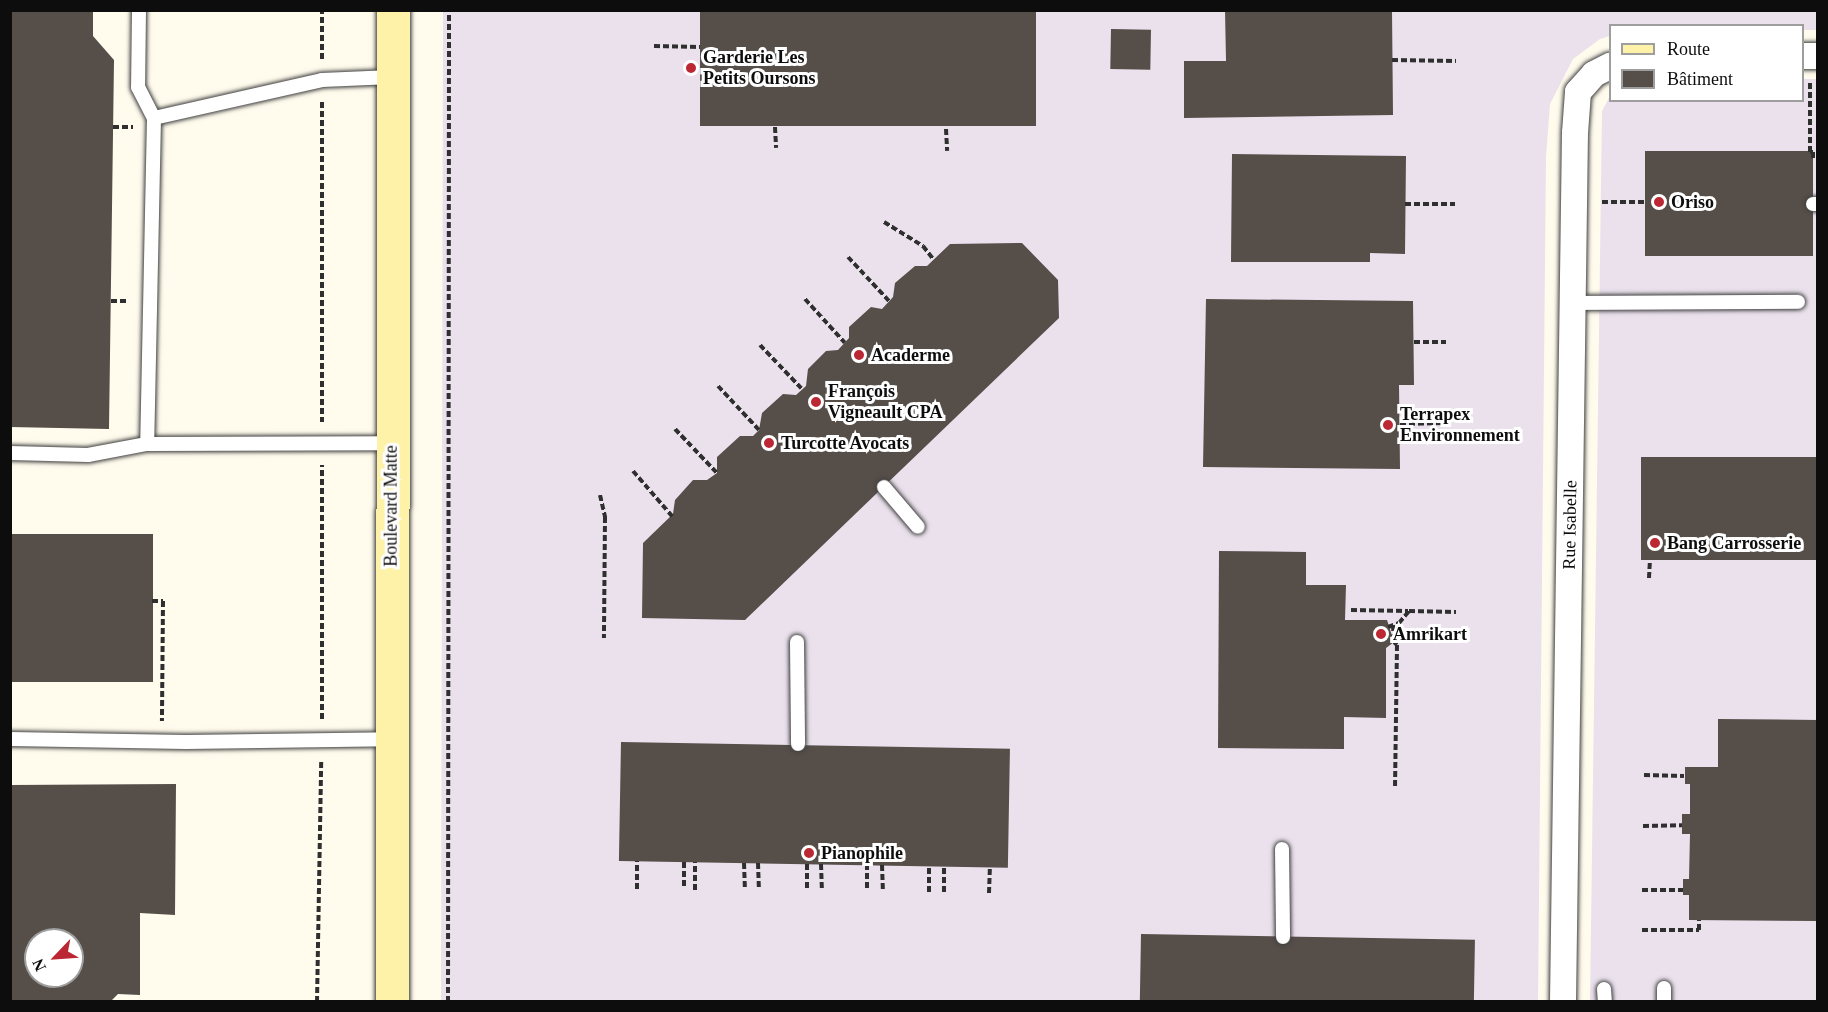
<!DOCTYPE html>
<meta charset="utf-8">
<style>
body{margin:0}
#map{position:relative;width:1828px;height:1012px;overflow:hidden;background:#fffbed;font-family:Georgia,serif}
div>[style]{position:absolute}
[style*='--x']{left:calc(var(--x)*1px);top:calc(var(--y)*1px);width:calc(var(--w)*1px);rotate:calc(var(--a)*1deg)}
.industrial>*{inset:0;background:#eae1ec}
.building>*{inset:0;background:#554e49;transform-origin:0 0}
.path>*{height:4px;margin-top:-2px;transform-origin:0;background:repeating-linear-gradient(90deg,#2f2f2f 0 6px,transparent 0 9px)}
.roads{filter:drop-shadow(0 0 2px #404040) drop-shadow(0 0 2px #404040)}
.service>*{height:14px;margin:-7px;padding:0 7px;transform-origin:7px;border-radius:7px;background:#fff}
.minor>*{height:26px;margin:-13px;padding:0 13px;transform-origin:13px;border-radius:13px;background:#fff}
.secondary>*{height:33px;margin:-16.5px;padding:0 16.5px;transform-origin:16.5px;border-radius:16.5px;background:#fef2a9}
.dots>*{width:16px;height:16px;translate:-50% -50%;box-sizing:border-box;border:3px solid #fff;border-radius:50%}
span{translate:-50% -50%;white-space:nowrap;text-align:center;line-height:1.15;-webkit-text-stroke:6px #fff;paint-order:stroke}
.poi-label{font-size:18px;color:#0d0d0d;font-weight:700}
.left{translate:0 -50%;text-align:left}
.street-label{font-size:18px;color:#0d0d0d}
.frame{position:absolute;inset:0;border:12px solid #0d0d0d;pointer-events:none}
.legend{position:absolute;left:1609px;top:24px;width:195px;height:78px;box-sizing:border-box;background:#fff;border:2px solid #9e9e9e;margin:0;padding:8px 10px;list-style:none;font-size:18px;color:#0d0d0d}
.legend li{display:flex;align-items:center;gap:12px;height:30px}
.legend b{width:30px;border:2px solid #9e9e9e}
.north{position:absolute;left:24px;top:928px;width:60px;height:60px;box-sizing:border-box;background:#fff;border:2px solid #9e9e9e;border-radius:50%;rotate:245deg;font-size:16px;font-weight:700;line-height:24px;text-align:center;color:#0d0d0d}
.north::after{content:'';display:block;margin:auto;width:21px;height:27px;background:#bb2733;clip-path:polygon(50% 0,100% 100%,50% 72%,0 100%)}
</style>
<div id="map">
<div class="industrial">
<div style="clip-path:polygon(443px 11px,1817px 11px,1817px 30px,1803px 30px,1802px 26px,1610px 26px,1610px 36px,1600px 39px,1573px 59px,1550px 104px,1546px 156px,1538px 1001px,441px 1001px)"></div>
<div style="clip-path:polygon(1803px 79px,1817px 79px,1817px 1001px,1590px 1002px,1602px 111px,1610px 96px,1610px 100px,1802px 100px)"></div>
</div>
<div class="building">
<div style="clip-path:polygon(10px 10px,93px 10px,93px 36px,114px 60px,109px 429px,10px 427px)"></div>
<div style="left:700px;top:10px;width:336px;height:116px"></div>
<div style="clip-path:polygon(1225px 10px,1392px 10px,1393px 115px,1184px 118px,1184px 61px,1226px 61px)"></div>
<div style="left:1111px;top:29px;width:40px;height:40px;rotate:1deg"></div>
<div style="left:1645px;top:151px;width:168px;height:105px"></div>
<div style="clip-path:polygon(1232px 154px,1406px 156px,1405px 254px,1370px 253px,1370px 262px,1231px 262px)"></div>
<div style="clip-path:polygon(1022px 243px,1058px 280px,1059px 318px,745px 620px,642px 618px,643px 543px,673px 514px,675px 500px,693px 480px,707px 480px,717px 473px,717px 457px,740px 436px,753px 436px,759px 430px,762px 413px,783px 394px,796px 395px,806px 386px,808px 369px,826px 351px,838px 350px,849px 338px,849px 327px,871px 307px,882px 309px,893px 297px,895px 283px,915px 266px,927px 266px,950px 244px)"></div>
<div style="clip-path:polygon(1206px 299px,1413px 301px,1414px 385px,1399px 385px,1400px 469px,1203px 467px)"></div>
<div style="left:1641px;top:457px;width:177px;height:103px"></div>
<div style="left:10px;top:534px;width:143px;height:148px"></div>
<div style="clip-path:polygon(1219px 551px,1306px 552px,1306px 585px,1346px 585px,1345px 620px,1387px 620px,1394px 642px,1386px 648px,1386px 718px,1344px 717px,1344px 749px,1218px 748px)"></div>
<div style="clip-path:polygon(1718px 719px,1818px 720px,1818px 921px,1689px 920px,1689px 895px,1683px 895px,1683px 879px,1689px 879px,1690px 834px,1682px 834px,1682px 814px,1690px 814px,1690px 784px,1685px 784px,1685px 767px,1718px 767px)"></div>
<div style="left:621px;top:742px;width:389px;height:119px;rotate:1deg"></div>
<div style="clip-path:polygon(evenodd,176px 784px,175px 915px,140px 913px,140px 995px,118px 994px,110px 1002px,10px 1002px,10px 785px,176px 784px,36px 940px,72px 940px,72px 976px,36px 976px,36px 940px)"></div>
<div style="left:1141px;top:934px;width:334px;height:68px;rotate:1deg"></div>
</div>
<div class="path">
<div style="--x:654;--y:46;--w:46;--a:1.2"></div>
<div style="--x:322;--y:59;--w:49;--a:-90"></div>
<div style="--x:1392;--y:60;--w:64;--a:0.9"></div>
<div style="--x:1810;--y:83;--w:69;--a:90"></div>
<div style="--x:1810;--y:152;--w:3;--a:0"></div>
<div style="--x:1813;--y:152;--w:6;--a:90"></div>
<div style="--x:322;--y:102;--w:320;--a:90"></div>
<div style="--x:113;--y:127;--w:20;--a:0"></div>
<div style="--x:775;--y:127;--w:21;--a:87"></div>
<div style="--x:946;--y:129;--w:22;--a:87"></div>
<div style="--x:1602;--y:202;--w:43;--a:0"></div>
<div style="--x:1405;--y:204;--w:50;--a:0"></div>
<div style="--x:884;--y:222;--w:46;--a:31.6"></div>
<div style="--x:923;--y:246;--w:18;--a:52"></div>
<div style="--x:848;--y:257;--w:60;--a:47"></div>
<div style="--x:805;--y:299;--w:59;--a:47.7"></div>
<div style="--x:111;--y:301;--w:17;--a:0"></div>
<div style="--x:1414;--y:342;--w:32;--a:0"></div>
<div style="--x:760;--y:345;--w:61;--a:46.3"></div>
<div style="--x:718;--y:386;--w:60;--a:47"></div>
<div style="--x:1400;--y:424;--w:46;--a:-1.2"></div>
<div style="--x:675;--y:429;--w:61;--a:46.3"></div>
<div style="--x:633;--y:471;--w:60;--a:49.1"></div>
<div style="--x:600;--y:495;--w:23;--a:77"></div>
<div style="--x:605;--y:517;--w:121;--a:90.5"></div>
<div style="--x:1649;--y:578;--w:18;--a:-87"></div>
<div style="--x:152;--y:601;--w:11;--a:0"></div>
<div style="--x:163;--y:601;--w:120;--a:90.5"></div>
<div style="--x:1351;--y:610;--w:57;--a:1"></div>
<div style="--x:1393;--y:625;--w:17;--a:87"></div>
<div style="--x:1394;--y:642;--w:4;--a:45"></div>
<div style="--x:1397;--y:645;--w:141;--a:90.8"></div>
<div style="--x:1388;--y:627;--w:12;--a:-20"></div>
<div style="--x:1399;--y:623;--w:16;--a:-50"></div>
<div style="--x:1409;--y:611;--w:47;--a:1.2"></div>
<div style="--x:322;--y:719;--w:254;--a:-90"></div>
<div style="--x:1644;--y:775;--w:40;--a:1.4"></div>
<div style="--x:1643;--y:826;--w:39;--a:-1"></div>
<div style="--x:684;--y:862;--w:27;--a:90"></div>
<div style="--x:744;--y:863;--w:27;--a:88"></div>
<div style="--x:758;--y:863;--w:27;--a:88"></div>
<div style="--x:807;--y:864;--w:27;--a:90"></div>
<div style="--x:821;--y:864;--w:27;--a:88"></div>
<div style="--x:867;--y:864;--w:27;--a:90"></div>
<div style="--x:882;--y:865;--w:26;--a:88"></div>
<div style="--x:637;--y:889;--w:28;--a:-90"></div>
<div style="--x:695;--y:890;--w:28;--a:-90"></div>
<div style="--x:1642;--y:890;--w:41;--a:0"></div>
<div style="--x:929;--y:892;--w:27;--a:-90"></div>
<div style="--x:944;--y:892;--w:27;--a:-90"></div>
<div style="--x:989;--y:893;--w:27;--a:-88"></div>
<div style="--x:1642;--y:930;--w:57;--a:0"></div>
<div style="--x:1699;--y:930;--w:10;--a:-90"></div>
<div style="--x:317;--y:1002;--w:240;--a:-89"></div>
<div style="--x:448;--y:1002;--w:992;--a:-89.94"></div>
</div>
<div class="roads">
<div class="service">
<div style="--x:139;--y:10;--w:77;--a:90.7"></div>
<div style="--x:138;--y:87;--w:35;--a:63"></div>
<div style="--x:154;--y:118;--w:326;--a:91.2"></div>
<div style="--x:154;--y:118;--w:172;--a:-12.7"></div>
<div style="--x:322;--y:80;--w:70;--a:-2.5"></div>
<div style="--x:1813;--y:204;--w:5;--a:0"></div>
<div style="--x:1574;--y:303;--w:224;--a:-0.3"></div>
<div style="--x:10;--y:453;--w:78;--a:1.5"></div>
<div style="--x:88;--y:455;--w:60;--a:-10.6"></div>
<div style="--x:147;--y:444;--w:244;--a:-0.2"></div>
<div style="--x:884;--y:487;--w:52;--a:49.6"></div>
<div style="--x:797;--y:642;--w:102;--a:89.4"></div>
<div style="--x:10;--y:739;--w:176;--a:1"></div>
<div style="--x:186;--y:742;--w:204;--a:-0.8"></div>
<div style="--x:1282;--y:849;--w:88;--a:89.3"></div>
<div style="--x:1664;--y:988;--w:14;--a:90"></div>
<div style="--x:1604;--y:989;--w:13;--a:86"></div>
</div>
<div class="minor">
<div style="--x:1802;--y:56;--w:16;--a:0"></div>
<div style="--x:1563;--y:1002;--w:869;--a:-89.21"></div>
<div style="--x:1575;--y:133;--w:41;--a:-85.8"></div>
<div style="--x:1578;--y:92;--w:24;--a:-48"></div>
<div style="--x:1594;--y:74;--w:18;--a:-27"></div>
</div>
<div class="secondary">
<div style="--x:392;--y:1002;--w:992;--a:-89.94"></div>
</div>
</div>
<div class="dots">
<div style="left:691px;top:68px;background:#bb2733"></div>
<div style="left:1659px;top:202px;background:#bb2733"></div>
<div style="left:859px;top:355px;background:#bb2733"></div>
<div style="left:816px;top:402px;background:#bb2733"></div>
<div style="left:1388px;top:425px;background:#bb2733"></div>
<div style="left:769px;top:443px;background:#bb2733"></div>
<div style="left:1655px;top:543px;background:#bb2733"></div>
<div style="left:1381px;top:634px;background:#bb2733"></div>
<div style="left:809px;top:853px;background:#bb2733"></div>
</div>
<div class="poi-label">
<span class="left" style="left:703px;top:68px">Garderie Les<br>Petits Oursons</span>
<span class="left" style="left:1671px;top:202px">Oriso</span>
<span class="left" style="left:871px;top:355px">Acaderme</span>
<span class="left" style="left:828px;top:402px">François<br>Vigneault CPA</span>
<span class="left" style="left:1400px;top:425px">Terrapex<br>Environnement</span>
<span class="left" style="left:781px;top:443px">Turcotte Avocats</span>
<span class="left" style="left:1667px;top:543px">Bang Carrosserie</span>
<span class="left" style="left:1393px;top:634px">Amrikart</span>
<span class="left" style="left:821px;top:853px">Pianophile</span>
</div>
<div class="street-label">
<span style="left:391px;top:506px;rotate:-90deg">Boulevard Matte</span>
<span style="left:1570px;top:525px;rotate:-89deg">Rue Isabelle</span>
</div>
<div class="frame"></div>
<ul class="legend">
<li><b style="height:8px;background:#fef2a9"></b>Route</li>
<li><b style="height:16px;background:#554e49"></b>Bâtiment</li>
</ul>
<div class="north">N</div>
</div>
